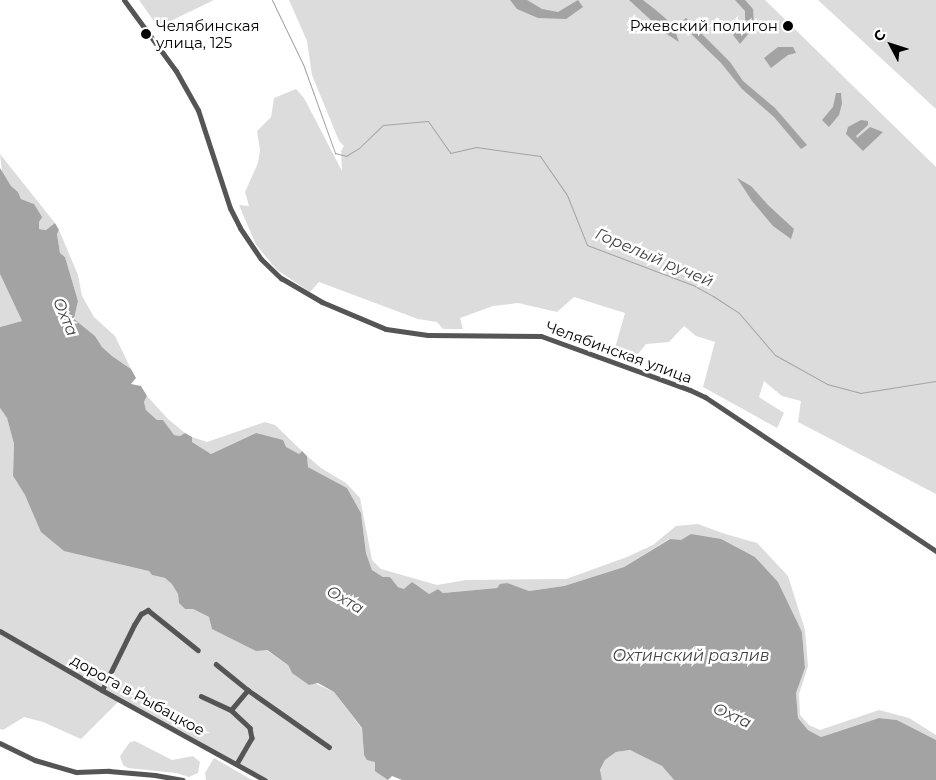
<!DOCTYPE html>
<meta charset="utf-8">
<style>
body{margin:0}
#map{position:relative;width:936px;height:780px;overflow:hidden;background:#fff;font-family:Montserrat,sans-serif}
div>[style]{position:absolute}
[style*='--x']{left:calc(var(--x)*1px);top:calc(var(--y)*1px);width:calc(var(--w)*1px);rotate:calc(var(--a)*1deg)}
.green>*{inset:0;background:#dcdcdc}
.water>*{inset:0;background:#a3a3a3}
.stream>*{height:1px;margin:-0.5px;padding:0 0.5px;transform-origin:0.5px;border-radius:0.5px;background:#a3a3a3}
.minor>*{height:4.5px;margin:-2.25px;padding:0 2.25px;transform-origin:2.25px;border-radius:2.25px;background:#555}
.tertiary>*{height:5px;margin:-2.5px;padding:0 2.5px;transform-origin:2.5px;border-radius:2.5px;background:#555}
.dots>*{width:14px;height:14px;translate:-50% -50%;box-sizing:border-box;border:2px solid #fff;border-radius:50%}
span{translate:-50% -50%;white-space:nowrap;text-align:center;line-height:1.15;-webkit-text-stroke:5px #fff;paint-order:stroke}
.poi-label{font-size:15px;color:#000}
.left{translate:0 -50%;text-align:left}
.right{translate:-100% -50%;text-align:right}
.street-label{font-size:15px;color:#000}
.water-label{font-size:16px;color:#444;font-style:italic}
.north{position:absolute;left:866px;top:20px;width:50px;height:50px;-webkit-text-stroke:4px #fff;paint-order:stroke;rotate:310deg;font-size:14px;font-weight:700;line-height:20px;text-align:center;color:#000}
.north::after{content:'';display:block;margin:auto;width:18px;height:22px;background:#000;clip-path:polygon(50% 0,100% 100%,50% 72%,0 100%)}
</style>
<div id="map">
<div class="green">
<div style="clip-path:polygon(139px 0,214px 0,158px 27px)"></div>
<div style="clip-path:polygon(289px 0,765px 0,936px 167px,936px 494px,798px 422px,801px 401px,782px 396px,764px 381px,759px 397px,784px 413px,777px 428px,703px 387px,715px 342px,696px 336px,684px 326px,669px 342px,646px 344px,638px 354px,615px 348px,625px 313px,574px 297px,557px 312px,518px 303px,493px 306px,460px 318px,463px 329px,443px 329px,437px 322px,418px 319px,319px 282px,310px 292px,277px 270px,256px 245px,239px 205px,249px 206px,245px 192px,258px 163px,260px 150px,257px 131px,271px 117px,274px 98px,296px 89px,304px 98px,342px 171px,341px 151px,344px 146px,339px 141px,312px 75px,307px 41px)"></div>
<div style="clip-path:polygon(818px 0,936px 0,936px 109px)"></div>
<div style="clip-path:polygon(0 154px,55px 223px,46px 230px,39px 229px,34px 204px,21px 199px,18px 192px,11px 186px,2px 172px)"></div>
<div style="clip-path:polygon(59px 230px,78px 275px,82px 296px,94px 317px,115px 336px,131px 369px,112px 356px,102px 347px,95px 336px,74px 319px,78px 301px,65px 257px,60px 253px,57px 234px)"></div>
<div style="clip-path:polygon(0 274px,22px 321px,0 327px)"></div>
<div style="clip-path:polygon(147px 396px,168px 419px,185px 433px,180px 436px,174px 435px,163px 420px,157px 420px,146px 410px,144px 402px)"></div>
<div style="clip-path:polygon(0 408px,7px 418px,14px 444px,13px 476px,25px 495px,149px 571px,152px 575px,165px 578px,173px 584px,178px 594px,179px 603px,185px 609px,193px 609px,209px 617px,266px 650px,288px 665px,292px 673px,334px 692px,362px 729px,364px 755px,375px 762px,379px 774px,388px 780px,264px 780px,120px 700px,81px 739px,43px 722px,24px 717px,3px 730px,0 729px)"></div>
<div style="clip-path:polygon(265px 422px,275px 425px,302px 451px,299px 454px,256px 433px,211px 454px,192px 442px,192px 437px,207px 442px)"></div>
<div style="clip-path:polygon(307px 456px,321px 468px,346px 483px,360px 498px,372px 560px,381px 569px,437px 585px,466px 580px,566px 579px,627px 557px,653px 545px,676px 526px,698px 524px,725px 534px,757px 543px,788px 576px,805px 630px,808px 666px,799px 694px,800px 715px,809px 725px,820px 730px,879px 710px,909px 718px,936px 735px,936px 740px,897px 720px,879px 718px,821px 737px,808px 730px,798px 718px,796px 693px,805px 668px,802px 632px,778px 582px,755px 557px,669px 539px,624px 567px,564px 586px,529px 591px,506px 583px,497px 588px,443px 593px,438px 589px,429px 594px,404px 589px,398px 587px,390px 577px,383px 577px,372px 570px,366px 553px,361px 513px,347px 488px,308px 467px)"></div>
<div style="clip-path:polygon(135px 741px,172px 760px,193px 756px,200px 762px,198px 773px,189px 777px,176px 773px,128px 768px,123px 765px,120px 756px,130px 742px)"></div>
<div style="clip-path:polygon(630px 750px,662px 766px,674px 780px,602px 780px,600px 771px,605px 760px,616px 752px)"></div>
<div style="clip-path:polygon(214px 758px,252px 780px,206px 780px,205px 773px)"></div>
</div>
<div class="water">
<div style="clip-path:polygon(510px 0,527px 0,542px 9px,558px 12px,578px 0,583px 7px,566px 19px,538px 18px,517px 9px)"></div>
<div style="clip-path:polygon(629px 0,643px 0,657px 11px,673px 25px,679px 42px,665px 33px)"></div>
<div style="clip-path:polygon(735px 0,745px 0,753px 9px,754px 27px,740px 44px,733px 35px,745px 24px,745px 11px)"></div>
<div style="clip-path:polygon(686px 18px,730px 62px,743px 81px,775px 108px,807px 145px,801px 149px,774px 117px,742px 89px,721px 63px,680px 23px)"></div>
<div style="clip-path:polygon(778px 47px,793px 47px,796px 53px,788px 55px,771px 68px,764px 58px)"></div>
<div style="clip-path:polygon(836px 93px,841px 93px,842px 104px,839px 115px,829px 127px,822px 120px,833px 107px)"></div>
<div style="clip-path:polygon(861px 120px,868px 121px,868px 125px,856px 136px,857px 138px,870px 127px,883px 132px,863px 151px,846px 134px,848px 127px)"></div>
<div style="clip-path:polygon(0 168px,11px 186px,18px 192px,21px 199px,34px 204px,42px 217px,39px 222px,39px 229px,46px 230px,55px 223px,59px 230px,57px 234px,60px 253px,65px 257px,78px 301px,74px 319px,95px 336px,102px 347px,112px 356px,131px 369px,136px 378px,131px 384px,141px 386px,147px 396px,144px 402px,146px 410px,157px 420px,163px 420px,174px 435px,180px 436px,185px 433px,192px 437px,192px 442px,211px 454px,256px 433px,283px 440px,286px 447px,299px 454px,302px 451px,307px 456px,308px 467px,347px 488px,361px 513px,366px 553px,372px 570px,383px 577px,390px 577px,398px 587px,404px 589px,412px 582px,429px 594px,438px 589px,443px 593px,497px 588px,500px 584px,507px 583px,529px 591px,564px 586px,624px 567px,670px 539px,681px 540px,691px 534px,721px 539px,755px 557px,778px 582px,802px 632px,805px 668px,796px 693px,798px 718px,808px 730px,821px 737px,879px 718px,897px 720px,936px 740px,936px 780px,674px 780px,662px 766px,630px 750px,616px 752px,605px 760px,600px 770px,602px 780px,402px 780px,392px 776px,388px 780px,379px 774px,375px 771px,375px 762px,367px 760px,364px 755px,362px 728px,334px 692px,318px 683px,309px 685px,292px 673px,288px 665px,267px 650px,256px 651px,212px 629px,209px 617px,193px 609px,185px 609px,179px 603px,178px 594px,172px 584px,165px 578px,152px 575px,149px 571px,64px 551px,41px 532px,25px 495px,13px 476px,14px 444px,7px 418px,0 408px,0 327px,22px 321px,0 274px)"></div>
<div style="clip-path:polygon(737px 178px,751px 186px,768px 205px,794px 229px,791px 239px,773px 226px,752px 201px)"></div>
</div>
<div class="stream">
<div style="--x:272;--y:0;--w:71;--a:64.2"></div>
<div style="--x:303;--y:64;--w:95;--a:70.2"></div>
<div style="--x:335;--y:153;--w:11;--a:15"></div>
<div style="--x:346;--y:156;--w:15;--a:-32"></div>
<div style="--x:359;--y:148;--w:33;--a:-44"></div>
<div style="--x:383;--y:125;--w:45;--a:-5.1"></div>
<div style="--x:428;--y:121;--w:39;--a:55"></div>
<div style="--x:450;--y:153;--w:27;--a:-13"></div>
<div style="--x:476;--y:147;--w:65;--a:8"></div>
<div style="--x:540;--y:156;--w:47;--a:55.3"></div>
<div style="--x:567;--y:195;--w:54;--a:68.2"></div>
<div style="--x:587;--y:245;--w:113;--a:20.7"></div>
<div style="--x:693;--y:285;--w:23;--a:29"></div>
<div style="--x:713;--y:296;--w:31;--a:33"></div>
<div style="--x:739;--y:313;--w:55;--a:49.4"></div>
<div style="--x:775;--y:355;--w:60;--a:29.1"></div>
<div style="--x:827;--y:384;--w:34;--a:15"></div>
<div style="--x:860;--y:393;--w:77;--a:-9"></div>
</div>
<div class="minor">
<div style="--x:0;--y:631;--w:118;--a:30"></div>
<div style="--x:102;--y:690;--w:186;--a:28.9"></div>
<div style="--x:216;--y:664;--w:41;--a:39.1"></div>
<div style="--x:248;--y:690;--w:99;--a:35.1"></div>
<div style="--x:102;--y:690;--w:72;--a:-63.8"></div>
<div style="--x:134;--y:625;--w:13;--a:-58"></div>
<div style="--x:141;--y:614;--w:8;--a:-30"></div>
<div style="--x:148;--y:610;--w:64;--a:38.7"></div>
<div style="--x:201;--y:696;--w:33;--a:25"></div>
<div style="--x:231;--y:710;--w:26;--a:43"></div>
<div style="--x:250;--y:728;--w:10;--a:79"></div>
<div style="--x:252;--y:738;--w:30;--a:120"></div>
<div style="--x:231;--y:710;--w:26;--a:-50"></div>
<div style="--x:0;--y:743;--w:39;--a:26"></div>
<div style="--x:35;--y:760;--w:43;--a:16.3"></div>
<div style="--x:76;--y:772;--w:33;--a:-2"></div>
<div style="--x:109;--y:771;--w:46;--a:5"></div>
<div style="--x:155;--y:775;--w:28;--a:10"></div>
</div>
<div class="tertiary">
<div style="--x:124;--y:0;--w:88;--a:53.8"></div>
<div style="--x:176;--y:71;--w:45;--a:60.6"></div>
<div style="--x:198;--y:110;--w:103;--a:71.9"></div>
<div style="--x:230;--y:208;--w:22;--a:63"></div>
<div style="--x:240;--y:228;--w:37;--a:56"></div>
<div style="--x:261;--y:259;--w:28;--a:44"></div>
<div style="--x:281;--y:278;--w:48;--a:30.3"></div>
<div style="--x:322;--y:302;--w:69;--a:22.9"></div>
<div style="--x:386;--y:329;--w:42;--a:8.1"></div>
<div style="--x:428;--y:335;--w:113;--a:0.5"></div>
<div style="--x:541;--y:336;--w:158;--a:19.9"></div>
<div style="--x:690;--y:390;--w:17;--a:25"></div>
<div style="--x:705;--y:397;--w:278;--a:33.7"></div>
</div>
<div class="dots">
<div style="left:788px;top:26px;background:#000"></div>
<div style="left:146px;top:34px;background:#000"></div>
</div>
<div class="poi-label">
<span class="left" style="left:156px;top:34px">Челябинская<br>улица, 125</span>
<span class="right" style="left:778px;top:26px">Ржевский полигон</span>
</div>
<div class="street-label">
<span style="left:619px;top:352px;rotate:20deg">Челябинская улица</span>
<span style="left:138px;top:695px;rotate:29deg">дорога в Рыбацкое</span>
</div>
<div class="water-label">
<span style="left:654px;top:258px;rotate:23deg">Горелый ручей</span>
<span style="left:65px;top:317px;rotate:67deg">Охта</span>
<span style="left:345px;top:600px;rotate:30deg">Охта</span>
<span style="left:691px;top:656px">Охтинский разлив</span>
<span style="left:732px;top:716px;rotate:24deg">Охта</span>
</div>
<div class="north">С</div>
</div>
